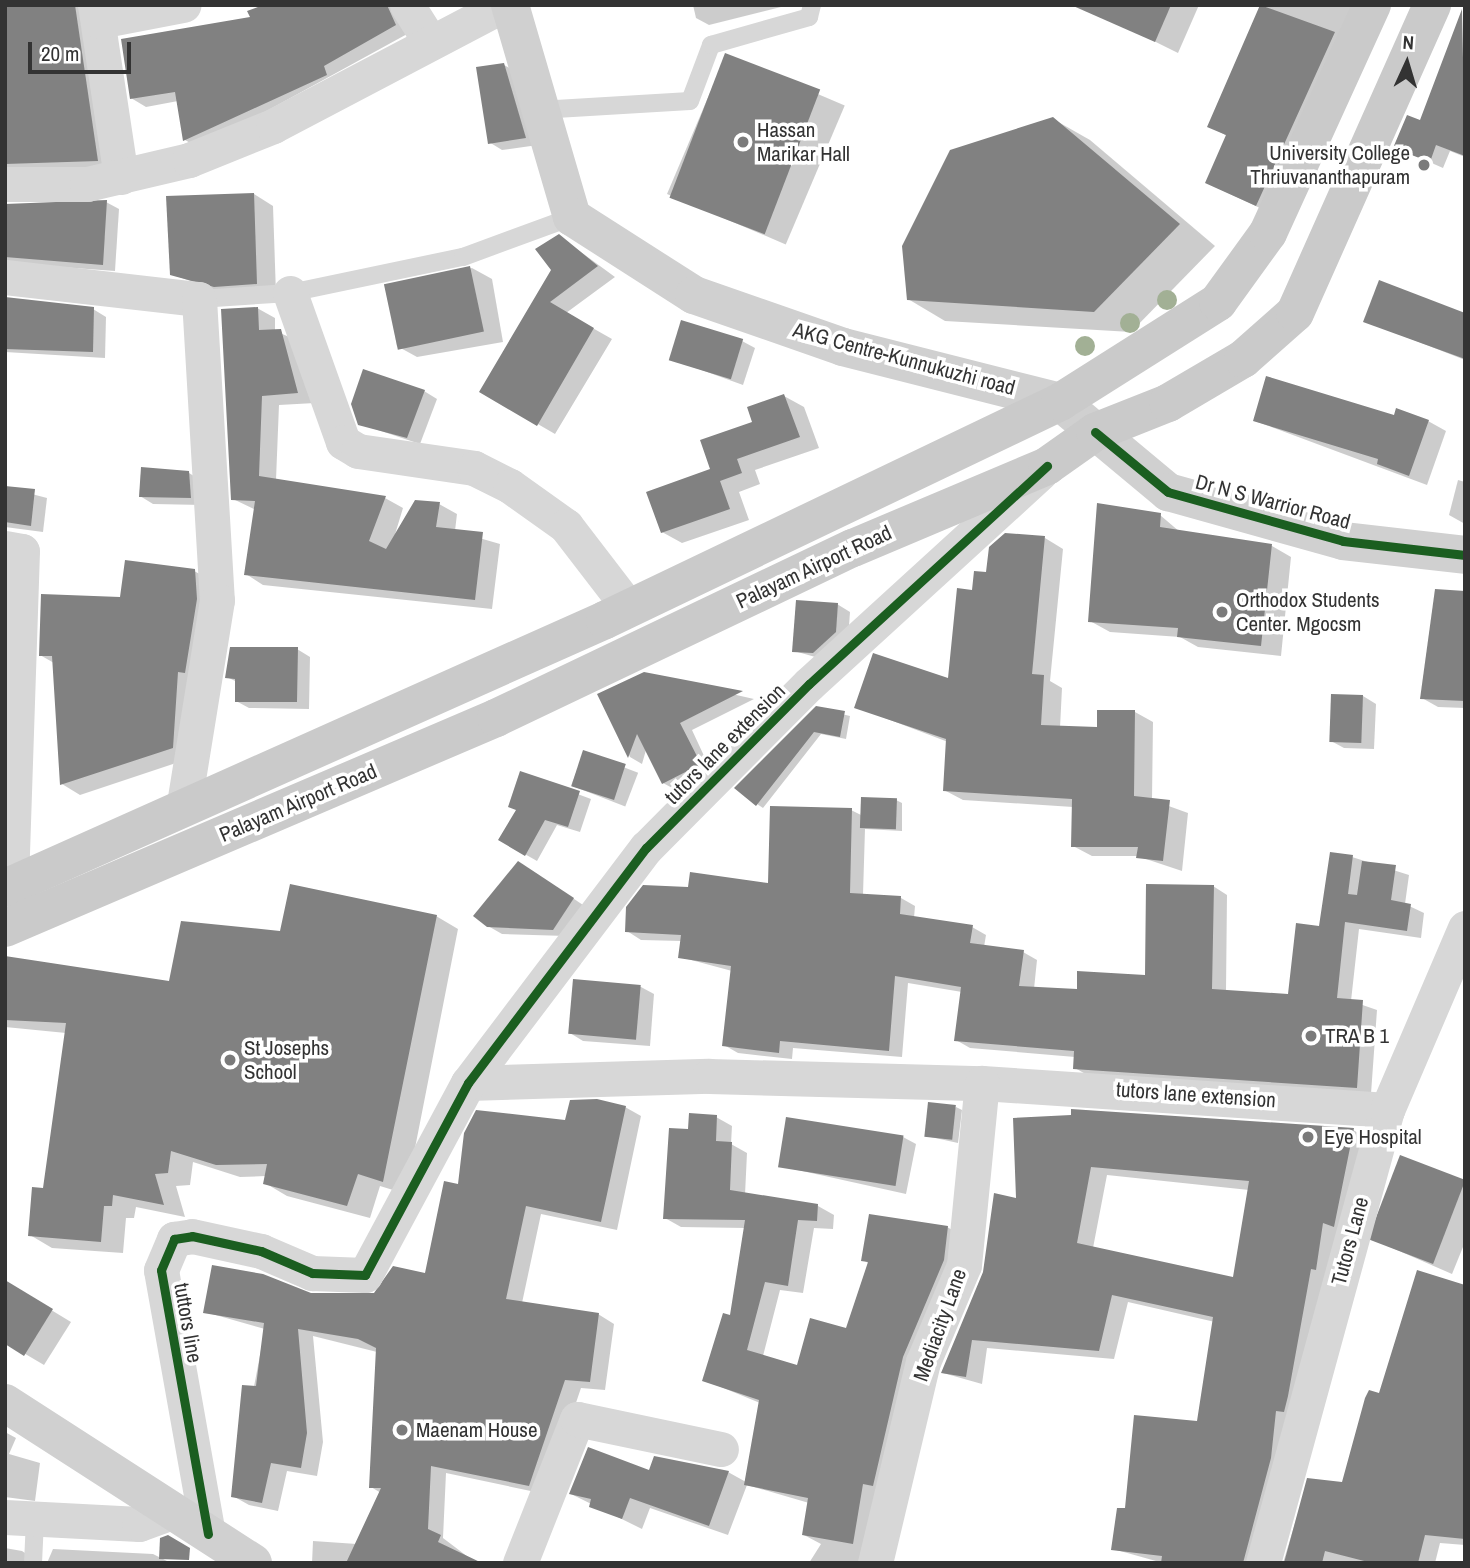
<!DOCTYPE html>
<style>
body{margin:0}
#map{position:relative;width:1470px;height:1568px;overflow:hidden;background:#fff;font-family:"Archivo Narrow",sans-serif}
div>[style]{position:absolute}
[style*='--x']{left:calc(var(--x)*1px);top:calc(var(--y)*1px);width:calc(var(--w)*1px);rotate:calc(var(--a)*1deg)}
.shadow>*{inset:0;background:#0003;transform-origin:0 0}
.building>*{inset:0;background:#818181;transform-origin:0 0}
.lane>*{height:18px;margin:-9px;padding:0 9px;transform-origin:9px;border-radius:9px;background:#d7d7d7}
.street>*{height:35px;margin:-17.5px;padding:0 17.5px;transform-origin:17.5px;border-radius:17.5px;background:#d7d7d7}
.secondary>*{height:38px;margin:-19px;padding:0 19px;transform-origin:19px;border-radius:19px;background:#d0d0d0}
.primary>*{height:38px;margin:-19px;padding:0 19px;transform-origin:19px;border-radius:19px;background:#cacaca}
.cycleway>*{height:9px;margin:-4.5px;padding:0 4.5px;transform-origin:4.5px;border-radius:4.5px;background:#1b5e20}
.trees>*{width:20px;height:20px;margin:-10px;border-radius:50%;background:#a2b095}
.dots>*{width:19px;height:19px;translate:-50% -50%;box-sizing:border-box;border:4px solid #fff;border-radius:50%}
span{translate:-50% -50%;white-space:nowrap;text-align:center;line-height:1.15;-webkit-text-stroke:7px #fff;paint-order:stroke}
.poi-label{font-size:21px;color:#333}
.left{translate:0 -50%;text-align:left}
.right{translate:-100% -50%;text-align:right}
.street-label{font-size:21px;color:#333}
.frame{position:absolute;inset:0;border:7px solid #333;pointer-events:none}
.north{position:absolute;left:1372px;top:28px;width:70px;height:70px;-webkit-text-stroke:5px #fff;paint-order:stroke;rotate:4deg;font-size:19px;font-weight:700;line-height:28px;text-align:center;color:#333}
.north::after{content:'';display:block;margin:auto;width:24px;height:32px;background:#333;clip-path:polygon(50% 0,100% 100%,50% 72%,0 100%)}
.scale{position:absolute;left:28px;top:42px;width:103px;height:32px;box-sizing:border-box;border:4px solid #333;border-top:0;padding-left:9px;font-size:21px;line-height:24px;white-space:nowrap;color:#333;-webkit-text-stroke:5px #fff;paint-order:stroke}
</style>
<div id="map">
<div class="shadow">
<div style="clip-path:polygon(5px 5px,88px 5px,110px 167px,5px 182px)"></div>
<div style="clip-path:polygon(269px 5px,406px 5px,409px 33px,199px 148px,185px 140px,178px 101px,146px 107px,131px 98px)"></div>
<div style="clip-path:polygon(693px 5px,789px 5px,709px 25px,696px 18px)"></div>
<div style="clip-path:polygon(1081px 5px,1199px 5px,1178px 53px)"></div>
<div style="clip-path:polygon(1375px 5px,1279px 217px,1207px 183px,1227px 136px,1209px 126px,1261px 5px)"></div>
<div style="left:726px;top:55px;width:129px;height:151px;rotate:23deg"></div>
<div style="clip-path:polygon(1444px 61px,1465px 69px,1465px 157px,1450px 151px,1443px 168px,1395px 147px,1421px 123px)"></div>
<div style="clip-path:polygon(504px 65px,517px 72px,538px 145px,502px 150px,489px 142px)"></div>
<div style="clip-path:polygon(1053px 119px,1090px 140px,1215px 246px,1131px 332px,945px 321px,908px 299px)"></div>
<div style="clip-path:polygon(254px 194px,273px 206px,276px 294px,235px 297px,171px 274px)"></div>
<div style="clip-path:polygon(106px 202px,119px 209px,115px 271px,5px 263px,5px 206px)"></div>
<div style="clip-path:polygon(559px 236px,615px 277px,566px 313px,612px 339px,555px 434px,481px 391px,553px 270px)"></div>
<div style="clip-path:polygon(472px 268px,492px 279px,503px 342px,417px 357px,397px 346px,386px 286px)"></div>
<div style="clip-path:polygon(5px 298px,93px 309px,106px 317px,105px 358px,5px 352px)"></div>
<div style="clip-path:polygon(257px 308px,275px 318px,275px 331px,299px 341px,315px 403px,279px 405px,276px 480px,385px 498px,403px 508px,393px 541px,439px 504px,457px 514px,455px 531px,500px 544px,492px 609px,263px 585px,246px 574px,256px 510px,233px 499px)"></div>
<div style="clip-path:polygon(1465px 314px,1465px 360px,1365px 321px)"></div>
<div style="clip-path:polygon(742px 341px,755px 348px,743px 385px,671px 359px)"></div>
<div style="clip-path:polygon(424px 391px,437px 399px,420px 444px,360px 424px)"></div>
<div style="clip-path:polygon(784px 396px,804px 407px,819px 448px,755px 470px,760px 484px,739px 492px,749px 520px,682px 543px,662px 532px)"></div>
<div style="clip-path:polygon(1395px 417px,1428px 421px,1446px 431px,1427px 485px,1255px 421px)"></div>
<div style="clip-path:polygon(189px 473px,202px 481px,203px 505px,153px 504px,140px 496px)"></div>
<div style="clip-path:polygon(1458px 480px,1465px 482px,1465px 524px,1449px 515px)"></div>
<div style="clip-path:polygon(5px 487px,47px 498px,43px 532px,5px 527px)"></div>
<div style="clip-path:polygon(1160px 515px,1180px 532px,1272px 546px,1291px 557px,1281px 656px,1198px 647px,1180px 637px,1110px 632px,1090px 621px)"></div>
<div style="clip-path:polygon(1045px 538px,1063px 549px,1050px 681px,1062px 688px,1060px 728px,1099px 729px,1135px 712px,1153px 722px,1152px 800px,1188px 813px,1182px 871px,1137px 856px,1092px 856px,1073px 846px,1073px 807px,963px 800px,944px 790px,948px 742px,856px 707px,949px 681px,974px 592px,988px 574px)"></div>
<div style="clip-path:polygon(194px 571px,213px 581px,191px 758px,80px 795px,62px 784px,54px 663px,40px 655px,121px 599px)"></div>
<div style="clip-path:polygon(1465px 592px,1465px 708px,1438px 707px,1422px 698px)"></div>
<div style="clip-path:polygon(837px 604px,850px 612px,848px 640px,826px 660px,794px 651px)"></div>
<div style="clip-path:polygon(297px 649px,310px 657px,309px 709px,249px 708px,236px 701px,237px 682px,227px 677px)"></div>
<div style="clip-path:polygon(644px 674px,754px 699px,692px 730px,712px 773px,676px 790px,663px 783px,646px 750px,642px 764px,630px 757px,599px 695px)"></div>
<div style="clip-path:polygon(1363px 696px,1376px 704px,1374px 749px,1344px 748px,1331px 741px)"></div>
<div style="clip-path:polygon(816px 708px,850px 716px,846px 739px,821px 734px,763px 808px,757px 804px)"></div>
<div style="left:584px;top:752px;width:58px;height:36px;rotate:21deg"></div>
<div style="clip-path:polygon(521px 773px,591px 799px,580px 832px,557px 825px,537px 861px,500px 840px,517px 811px)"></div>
<div style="clip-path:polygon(896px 800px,902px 803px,902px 831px,865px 829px,863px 895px,901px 898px,915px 906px,914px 918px,972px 927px,986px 935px,984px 947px,1023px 952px,1037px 960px,1034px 989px,1078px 991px,1147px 976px,1213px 886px,1227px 895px,1226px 991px,1290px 996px,1352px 857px,1409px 875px,1405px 904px,1424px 913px,1421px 938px,1359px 929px,1351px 1001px,1377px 1010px,1371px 1094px,1089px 1076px,1075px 1068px,1075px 1057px,970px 1048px,956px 1040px,962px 992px,908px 983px,902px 1057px,793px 1048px,792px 1059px,738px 1053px,724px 1045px,732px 971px,680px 957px,682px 941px,641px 940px,627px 931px,690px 889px,770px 885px,851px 810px,863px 816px)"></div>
<div style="clip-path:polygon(531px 870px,586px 907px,566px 936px,502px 934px,488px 926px)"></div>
<div style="clip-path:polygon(436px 916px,458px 929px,406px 1194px,380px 1186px,370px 1218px,287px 1196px,265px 1183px,266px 1176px,240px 1177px,193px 1162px,190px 1185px,176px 1186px,185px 1217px,136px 1207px,134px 1218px,126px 1218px,123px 1253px,52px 1248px,30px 1235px,44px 1190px,66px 1033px,5px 1027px,5px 959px,170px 983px,282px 933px)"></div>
<div style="clip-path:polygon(574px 981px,641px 987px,654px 994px,650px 1046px,583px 1041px,570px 1033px)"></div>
<div style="clip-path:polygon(625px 1107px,641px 1116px,617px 1230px,541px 1214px,522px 1303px,598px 1314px,614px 1324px,605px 1390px,581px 1388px,545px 1494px,446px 1473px,443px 1538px,476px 1563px,312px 1563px,313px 1541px,357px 1544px,381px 1493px,371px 1487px,377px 1352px,313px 1336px,323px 1442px,317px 1476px,287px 1471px,278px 1511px,249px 1505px,233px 1496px,265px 1329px,205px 1312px,311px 1295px,375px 1294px,427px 1275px,460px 1186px,567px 1122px)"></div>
<div style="clip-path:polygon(956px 1107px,962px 1110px,958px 1143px,926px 1136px)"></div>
<div style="clip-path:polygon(716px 1117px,732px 1126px,731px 1144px,747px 1153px,745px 1195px,818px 1206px,834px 1215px,833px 1229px,814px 1228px,803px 1293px,780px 1290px,763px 1356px,798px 1368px,847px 1330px,870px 1264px,863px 1260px,947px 1227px,963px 1236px,867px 1563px,809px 1563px,821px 1544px,804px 1535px,809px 1503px,747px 1485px,728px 1535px,650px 1508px,642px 1529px,571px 1494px,650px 1472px,728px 1472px,746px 1482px,760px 1403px,704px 1380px,731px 1317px,745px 1228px,681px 1227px,665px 1218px,689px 1131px)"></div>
<div style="clip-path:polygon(evenodd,1015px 1120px,1353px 1130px,1369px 1139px,1262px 1563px,1163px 1563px,1113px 1549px,1126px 1510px,1198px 1423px,1215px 1322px,1128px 1302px,1114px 1359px,987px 1348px,982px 1384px,943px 1373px,1018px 1200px,1015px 1120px,1107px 1175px,1249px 1190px,1235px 1279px,1093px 1248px,1107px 1175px)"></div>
<div style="clip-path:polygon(903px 1137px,916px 1144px,906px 1194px,784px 1167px)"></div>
<div style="clip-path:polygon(1401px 1157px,1465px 1182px,1465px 1242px,1452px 1274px,1374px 1240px)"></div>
<div style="clip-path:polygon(5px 1282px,71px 1322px,44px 1365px,5px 1342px)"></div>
<div style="clip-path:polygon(1465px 1287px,1465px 1545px,1440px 1543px,1435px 1563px,1283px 1563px,1308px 1480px,1343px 1484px,1381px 1395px)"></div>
<div style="clip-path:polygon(5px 1432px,16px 1438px,9px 1454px,40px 1463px,35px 1501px,5px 1497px)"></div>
<div style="clip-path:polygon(5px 1548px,22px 1551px,40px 1563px,5px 1563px)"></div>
<div style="clip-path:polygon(53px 1549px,153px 1554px,171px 1563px,47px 1563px)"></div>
</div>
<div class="building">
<div style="clip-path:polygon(5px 5px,75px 5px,98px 161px,5px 164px)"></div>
<div style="clip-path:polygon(263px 5px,387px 5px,396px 25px,324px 66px,327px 75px,183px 141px,175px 92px,130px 99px,121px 39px,250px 17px,247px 11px)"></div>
<div style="clip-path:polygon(1071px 5px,1171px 5px,1155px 42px)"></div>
<div style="clip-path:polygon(1260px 5px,1335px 32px,1256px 206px,1205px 183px,1226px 135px,1207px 127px)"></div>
<div style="clip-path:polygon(1462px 9px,1465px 156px,1436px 145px,1430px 162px,1393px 148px,1407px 115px,1420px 120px)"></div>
<div style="left:725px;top:53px;width:102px;height:155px;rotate:21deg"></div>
<div style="clip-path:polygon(504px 63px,526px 138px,488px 144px,476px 67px)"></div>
<div style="clip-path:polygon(1053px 117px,1180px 224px,1094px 312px,907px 300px,902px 246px,950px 150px)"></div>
<div style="clip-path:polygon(254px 193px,257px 284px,214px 287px,170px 275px,166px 196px)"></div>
<div style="clip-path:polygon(107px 200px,103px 265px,5px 257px,5px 204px)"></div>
<div style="clip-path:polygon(559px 234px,598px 266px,550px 302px,594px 328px,537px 426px,479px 392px,551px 270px,535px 249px)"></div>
<div style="left:470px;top:266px;width:67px;height:88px;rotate:78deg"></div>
<div style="clip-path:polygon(1379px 280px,1465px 313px,1465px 359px,1363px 322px)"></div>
<div style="clip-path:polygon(5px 297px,94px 307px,93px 352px,5px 349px)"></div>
<div style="clip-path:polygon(258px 307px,259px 330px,281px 329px,298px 393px,262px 396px,259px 476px,386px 496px,369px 541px,386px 549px,415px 500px,440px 502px,436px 527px,483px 532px,475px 600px,244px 575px,255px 501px,231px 500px,221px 309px)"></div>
<div style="left:681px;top:320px;width:65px;height:42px;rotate:17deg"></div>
<div style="clip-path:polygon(363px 369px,425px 390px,407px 438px,358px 425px,351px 404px)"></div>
<div style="clip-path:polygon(1266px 376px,1394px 415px,1396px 408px,1429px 420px,1409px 476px,1377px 464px,1378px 459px,1253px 421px)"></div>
<div style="clip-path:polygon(784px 394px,800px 437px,737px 459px,742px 473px,720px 481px,730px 509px,661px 533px,646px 492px,710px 469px,700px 440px,752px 422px,747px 407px)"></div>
<div style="clip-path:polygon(141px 467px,189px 471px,191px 498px,139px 497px)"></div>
<div style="clip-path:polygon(5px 486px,35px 489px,31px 526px,5px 522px)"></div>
<div style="clip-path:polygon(1097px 503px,1161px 513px,1160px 527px,1272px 544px,1261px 646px,1177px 637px,1178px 628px,1088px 622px)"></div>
<div style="clip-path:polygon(1005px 533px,1045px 536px,1032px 674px,1044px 675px,1041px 725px,1097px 727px,1097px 710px,1135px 710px,1134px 796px,1170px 800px,1163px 861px,1136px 858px,1138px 847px,1071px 847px,1072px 799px,943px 791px,946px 739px,854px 708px,873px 653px,948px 678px,957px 588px,972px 590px,974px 571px,986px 572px,989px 547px)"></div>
<div style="clip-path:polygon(125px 560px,195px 569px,197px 599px,185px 673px,178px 672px,173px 748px,60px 785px,52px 656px,39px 656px,41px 594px,120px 597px)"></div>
<div style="clip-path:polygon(1435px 589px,1465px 591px,1465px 701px,1420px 699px)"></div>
<div style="clip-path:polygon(796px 600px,838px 603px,836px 632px,813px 653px,792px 652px)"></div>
<div style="clip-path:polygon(230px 647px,298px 647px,297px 702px,235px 702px,235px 679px,225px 678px)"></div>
<div style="clip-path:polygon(644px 672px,743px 691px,680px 723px,701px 764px,662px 784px,637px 734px,628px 758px,597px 694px)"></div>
<div style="left:1331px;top:694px;width:32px;height:48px;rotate:2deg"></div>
<div style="clip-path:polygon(816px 706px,845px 711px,840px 737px,814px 732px,756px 806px,734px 788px)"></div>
<div style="left:583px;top:750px;width:45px;height:38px;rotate:18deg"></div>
<div style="clip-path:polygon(520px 771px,580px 791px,568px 827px,545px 820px,525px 856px,498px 840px,516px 810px,508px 807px)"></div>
<div style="left:861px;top:797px;width:36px;height:31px;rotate:2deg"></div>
<div style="clip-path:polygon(770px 806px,852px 808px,850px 893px,901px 896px,900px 914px,973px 925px,970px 943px,1024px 950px,1019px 986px,1077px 989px,1077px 971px,1145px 975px,1146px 884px,1214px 885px,1212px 989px,1288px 994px,1296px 923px,1319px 926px,1330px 852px,1353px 855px,1348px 894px,1357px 895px,1362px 861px,1396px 865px,1391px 900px,1411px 904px,1407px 931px,1345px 922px,1337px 998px,1363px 1000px,1357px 1088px,1073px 1069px,1074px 1051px,954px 1041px,961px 987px,895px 976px,889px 1051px,780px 1041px,779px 1053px,722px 1046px,731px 966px,678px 958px,681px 935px,625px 932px,626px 907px,643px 885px,688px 887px,690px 872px,768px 883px)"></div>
<div style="clip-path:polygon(518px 861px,574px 898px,553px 930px,487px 927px,473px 916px)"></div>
<div style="clip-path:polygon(290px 884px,437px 915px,383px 1182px,358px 1174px,347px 1206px,263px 1184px,267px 1164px,216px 1165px,171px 1151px,168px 1173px,155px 1174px,164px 1205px,113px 1195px,112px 1206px,104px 1206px,101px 1242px,28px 1236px,32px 1187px,43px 1188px,66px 1023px,5px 1020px,5px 956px,169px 981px,181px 921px,280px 931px)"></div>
<div style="left:573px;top:979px;width:68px;height:55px;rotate:5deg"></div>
<div style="clip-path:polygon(597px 1099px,626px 1106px,601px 1222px,526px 1206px,506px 1299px,599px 1313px,590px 1382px,565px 1380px,529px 1486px,431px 1466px,428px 1529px,441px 1535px,438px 1542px,482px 1563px,346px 1563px,381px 1488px,369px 1488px,376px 1348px,358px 1339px,298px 1329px,307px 1433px,301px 1468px,271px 1463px,262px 1503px,231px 1497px,242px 1385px,256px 1386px,264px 1323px,203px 1313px,212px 1265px,263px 1274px,311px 1293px,374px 1293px,393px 1266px,425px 1273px,444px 1181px,458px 1184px,464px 1133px,476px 1110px,565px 1120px,570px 1100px)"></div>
<div style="left:928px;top:1102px;width:28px;height:35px;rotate:6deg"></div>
<div style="clip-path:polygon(evenodd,1071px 1109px,1354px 1128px,1334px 1227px,1323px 1223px,1316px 1270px,1311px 1269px,1288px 1396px,1284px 1412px,1276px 1411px,1271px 1458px,1243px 1563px,1161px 1563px,1162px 1556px,1111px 1550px,1117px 1508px,1125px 1508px,1134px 1415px,1197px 1421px,1213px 1317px,1112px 1295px,1099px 1351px,972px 1340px,966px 1377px,941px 1373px,983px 1272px,994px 1193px,1016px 1198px,1013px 1118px,1071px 1115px,1071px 1109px,1091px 1167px,1249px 1181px,1233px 1277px,1077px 1243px,1091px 1167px)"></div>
<div style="clip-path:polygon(689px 1113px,717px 1115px,716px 1141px,732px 1142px,730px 1190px,818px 1204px,817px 1221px,798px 1220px,788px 1286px,765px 1282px,747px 1350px,797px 1365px,810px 1318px,846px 1328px,868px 1262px,861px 1261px,869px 1214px,948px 1226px,944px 1260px,903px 1357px,873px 1486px,863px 1484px,853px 1544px,802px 1535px,808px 1498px,744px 1485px,759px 1400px,702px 1381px,723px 1313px,730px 1315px,745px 1220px,663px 1219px,669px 1128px,688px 1129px)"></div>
<div style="left:786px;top:1117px;width:119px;height:51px;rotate:9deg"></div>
<div style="left:1400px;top:1155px;width:70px;height:90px;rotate:21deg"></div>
<div style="clip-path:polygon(1417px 1270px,1465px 1285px,1465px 1539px,1425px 1535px,1418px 1563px,1372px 1563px,1325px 1551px,1322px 1563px,1284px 1563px,1307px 1478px,1342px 1482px,1365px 1398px,1369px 1390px,1379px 1393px)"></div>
<div style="clip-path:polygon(5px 1280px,53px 1309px,24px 1356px,5px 1344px)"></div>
<div style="clip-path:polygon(588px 1447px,649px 1470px,654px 1456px,729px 1471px,709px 1526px,630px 1498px,622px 1519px,589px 1507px,591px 1499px,569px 1494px)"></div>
<div style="clip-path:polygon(168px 1535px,190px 1548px,189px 1560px,159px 1559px,160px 1538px)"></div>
</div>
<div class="lane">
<div style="--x:539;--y:110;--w:151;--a:-3.4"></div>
<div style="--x:690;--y:101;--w:60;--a:-69.4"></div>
<div style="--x:711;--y:45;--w:102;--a:-15.9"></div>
<div style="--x:809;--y:17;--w:12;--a:-76"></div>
<div style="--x:199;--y:299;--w:91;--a:-3.8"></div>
<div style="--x:290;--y:293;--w:177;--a:-11.8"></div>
<div style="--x:463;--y:257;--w:116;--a:-20.2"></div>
<div style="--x:33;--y:1563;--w:43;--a:-87.3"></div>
</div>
<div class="street">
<div style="--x:95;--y:5;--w:174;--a:81.4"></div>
<div style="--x:407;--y:5;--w:41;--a:57.8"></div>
<div style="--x:99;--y:21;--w:86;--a:-10.8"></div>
<div style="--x:5;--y:184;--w:82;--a:0"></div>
<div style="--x:87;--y:184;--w:105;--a:-13.2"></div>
<div style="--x:189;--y:160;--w:91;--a:-22"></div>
<div style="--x:273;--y:126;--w:260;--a:-27.7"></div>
<div style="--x:5;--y:277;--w:195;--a:6.5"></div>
<div style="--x:199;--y:299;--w:302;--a:86.6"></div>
<div style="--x:217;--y:600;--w:206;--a:99.2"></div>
<div style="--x:290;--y:293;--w:158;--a:70.4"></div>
<div style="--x:343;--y:442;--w:17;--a:31"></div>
<div style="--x:358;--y:451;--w:117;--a:8.3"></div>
<div style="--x:474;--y:468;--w:40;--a:26.6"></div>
<div style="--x:510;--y:486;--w:69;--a:35.5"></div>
<div style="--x:566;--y:526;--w:103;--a:52.5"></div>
<div style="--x:5;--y:548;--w:17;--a:10"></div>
<div style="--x:22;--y:551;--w:334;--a:91.9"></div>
<div style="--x:468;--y:1083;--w:241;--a:-1.7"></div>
<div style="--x:709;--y:1076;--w:273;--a:1.5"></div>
<div style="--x:982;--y:1083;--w:406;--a:3.8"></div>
<div style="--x:5;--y:1517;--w:134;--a:3"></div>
<div style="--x:139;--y:1524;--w:37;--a:-20"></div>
<div style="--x:208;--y:1534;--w:268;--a:-100.1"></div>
<div style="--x:161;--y:1270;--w:34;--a:-67"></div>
<div style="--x:174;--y:1239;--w:18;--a:-9"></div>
<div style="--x:192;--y:1236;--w:71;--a:12.3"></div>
<div style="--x:261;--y:1251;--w:56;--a:23.3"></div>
<div style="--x:312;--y:1273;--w:53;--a:2.2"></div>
<div style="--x:365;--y:1275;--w:218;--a:-61.8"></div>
<div style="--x:468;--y:1083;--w:295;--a:-52.9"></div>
<div style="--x:646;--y:848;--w:231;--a:-45.2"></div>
<div style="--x:809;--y:684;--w:313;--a:-42.4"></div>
<div style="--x:520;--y:1563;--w:155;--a:-68.4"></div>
<div style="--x:577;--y:1419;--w:147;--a:11.8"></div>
<div style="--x:875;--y:1563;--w:207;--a:-76.6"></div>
<div style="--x:923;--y:1362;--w:105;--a:-67.1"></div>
<div style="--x:964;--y:1265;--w:183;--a:-84.4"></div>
<div style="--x:1263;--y:1563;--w:470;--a:-74.7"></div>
<div style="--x:1387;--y:1110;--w:198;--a:-66.8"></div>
</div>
<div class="secondary">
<div style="--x:510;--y:5;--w:221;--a:73.7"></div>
<div style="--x:572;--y:217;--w:145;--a:32.6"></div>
<div style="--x:694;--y:295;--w:158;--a:19.2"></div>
<div style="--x:843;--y:347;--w:224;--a:14.2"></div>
<div style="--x:1060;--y:402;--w:141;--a:39.8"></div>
<div style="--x:1168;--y:492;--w:182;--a:15.6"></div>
<div style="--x:1343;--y:541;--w:123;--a:6.5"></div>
<div style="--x:5;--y:1403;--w:295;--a:32.8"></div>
</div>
<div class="primary">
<div style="--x:5;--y:888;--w:657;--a:-24.07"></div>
<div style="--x:605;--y:620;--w:505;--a:-25.6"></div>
<div style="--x:1060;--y:402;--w:187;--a:-32.3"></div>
<div style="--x:1218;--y:302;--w:85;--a:-54.1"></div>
<div style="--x:1268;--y:233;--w:251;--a:-65.5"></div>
<div style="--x:5;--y:928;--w:534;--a:-23.16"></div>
<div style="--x:496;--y:718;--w:395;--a:-25.5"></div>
<div style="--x:853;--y:548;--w:211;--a:-22.9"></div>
<div style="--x:1047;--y:466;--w:59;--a:-35.3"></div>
<div style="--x:1095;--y:432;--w:79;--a:-21.7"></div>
<div style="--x:1168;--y:403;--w:87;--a:-30.4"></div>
<div style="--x:1243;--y:359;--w:69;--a:-41.5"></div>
<div style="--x:1295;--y:313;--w:337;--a:-66"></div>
</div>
<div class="cycleway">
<div style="--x:1095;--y:432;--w:94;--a:39.4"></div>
<div style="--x:1168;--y:492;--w:182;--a:15.6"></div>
<div style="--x:1343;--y:541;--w:123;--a:6.5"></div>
<div style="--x:208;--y:1534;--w:268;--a:-100.1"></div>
<div style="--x:161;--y:1270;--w:34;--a:-67"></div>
<div style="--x:174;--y:1239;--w:18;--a:-9"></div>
<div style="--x:192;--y:1236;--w:71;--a:12.3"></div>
<div style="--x:261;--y:1251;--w:56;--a:23.3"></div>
<div style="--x:312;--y:1273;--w:53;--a:2.2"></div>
<div style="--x:365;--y:1275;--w:218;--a:-61.8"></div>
<div style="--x:468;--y:1083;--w:295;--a:-52.9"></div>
<div style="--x:646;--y:848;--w:231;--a:-45.2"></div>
<div style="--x:809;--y:684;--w:323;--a:-42.5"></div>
</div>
<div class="trees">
<div style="left:1167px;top:300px"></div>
<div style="left:1130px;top:323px"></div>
<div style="left:1085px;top:346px"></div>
</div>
<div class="dots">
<div style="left:743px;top:142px;background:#7a7a7a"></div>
<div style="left:1424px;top:165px;background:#7a7a7a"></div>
<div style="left:1222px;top:612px;background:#7a7a7a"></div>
<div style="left:1311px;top:1036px;background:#7a7a7a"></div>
<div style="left:230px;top:1060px;background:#7a7a7a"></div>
<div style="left:1308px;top:1137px;background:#7a7a7a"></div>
<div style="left:402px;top:1430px;background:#7a7a7a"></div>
</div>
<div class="poi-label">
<span class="left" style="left:757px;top:142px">Hassan<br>Marikar Hall</span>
<span class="right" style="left:1410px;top:165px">University College<br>Thriuvananthapuram</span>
<span class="left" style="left:1236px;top:612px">Orthodox Students<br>Center. Mgocsm</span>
<span class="left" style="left:1325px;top:1036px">TRA B 1</span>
<span class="left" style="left:244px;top:1060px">St Josephs<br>School</span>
<span class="left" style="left:1324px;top:1137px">Eye Hospital</span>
<span class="left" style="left:416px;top:1430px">Maenam House</span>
</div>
<div class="street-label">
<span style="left:904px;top:359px;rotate:15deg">AKG Centre-Kunnukuzhi road</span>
<span style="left:1273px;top:502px;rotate:15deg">Dr N S Warrior Road</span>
<span style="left:814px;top:567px;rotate:-25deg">Palayam Airport Road</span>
<span style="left:725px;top:744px;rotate:-45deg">tutors lane extension</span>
<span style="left:298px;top:803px;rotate:-23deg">Palayam Airport Road</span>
<span style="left:1196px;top:1095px;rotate:4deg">tutors lane extension</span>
<span style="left:1350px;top:1241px;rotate:-75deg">Tutors Lane</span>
<span style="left:188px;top:1323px;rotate:80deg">tuttors line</span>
<span style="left:940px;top:1325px;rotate:-70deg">Mediacity Lane</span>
</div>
<div class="frame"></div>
<div class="north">N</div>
<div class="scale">20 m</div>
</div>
